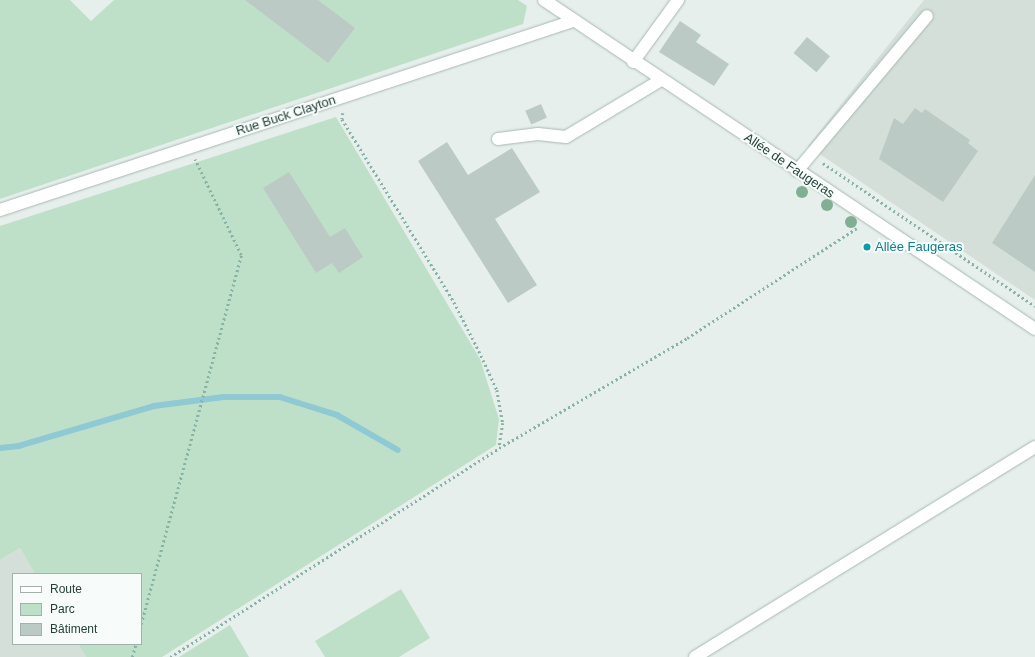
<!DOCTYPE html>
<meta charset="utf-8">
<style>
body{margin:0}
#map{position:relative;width:1035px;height:657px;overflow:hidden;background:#e6efeb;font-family:Arial,sans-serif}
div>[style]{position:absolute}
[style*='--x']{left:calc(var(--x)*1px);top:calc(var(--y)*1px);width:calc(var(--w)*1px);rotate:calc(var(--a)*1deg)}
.built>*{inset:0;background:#d4dfda}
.green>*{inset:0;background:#bfe0c8}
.stream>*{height:5.5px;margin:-2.75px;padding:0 2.75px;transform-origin:2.75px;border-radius:2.75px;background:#8ec9d4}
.building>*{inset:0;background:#bbcac4;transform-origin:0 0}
.path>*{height:2.5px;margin-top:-1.25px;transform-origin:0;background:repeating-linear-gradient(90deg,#86b3a5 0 2px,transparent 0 5px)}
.roads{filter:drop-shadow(0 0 1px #a8b8b2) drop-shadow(0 0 1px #a8b8b2)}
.minor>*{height:12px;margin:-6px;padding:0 6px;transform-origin:6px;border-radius:6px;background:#fff}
.trees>*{width:12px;height:12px;margin:-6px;border-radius:50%;background:#80af93}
.dots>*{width:11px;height:11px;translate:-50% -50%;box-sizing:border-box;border:2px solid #f7fbf9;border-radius:50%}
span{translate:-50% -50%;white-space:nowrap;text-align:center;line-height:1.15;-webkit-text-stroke:4px #f7fbf9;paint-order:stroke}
.street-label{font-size:13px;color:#24423a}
.culture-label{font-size:13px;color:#0d838f}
.left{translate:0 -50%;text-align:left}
.legend{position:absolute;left:12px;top:573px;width:130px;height:72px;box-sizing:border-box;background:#f7fbf9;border:1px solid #a3b1ad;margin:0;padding:5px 7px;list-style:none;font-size:12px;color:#24423a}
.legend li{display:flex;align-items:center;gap:8px;height:20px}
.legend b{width:20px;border:1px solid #a3b1ad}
</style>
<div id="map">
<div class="built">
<div style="clip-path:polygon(924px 0,1035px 0,1035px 300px,808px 146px)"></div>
<div style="clip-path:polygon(20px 548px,35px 574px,13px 574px,13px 644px,78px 644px,86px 657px,0 657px,0 560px)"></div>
</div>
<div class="green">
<div style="clip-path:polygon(0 0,70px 0,91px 21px,114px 0,518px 0,527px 6px,523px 24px,0 199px)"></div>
<div style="clip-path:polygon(336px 117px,480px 359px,499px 419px,496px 445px,162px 657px,86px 657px,78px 644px,141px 644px,141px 574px,35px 574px,20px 548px,0 560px,0 226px)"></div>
<div style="clip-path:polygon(401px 589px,430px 638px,399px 657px,325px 657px,315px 641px)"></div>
<div style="clip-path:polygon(230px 625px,249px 657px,179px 657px)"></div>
</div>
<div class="stream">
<div style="--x:0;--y:448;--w:19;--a:-6"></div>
<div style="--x:19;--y:446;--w:141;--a:-16.5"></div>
<div style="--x:154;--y:406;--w:70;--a:-7.4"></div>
<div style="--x:223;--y:397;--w:57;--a:0"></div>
<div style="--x:280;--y:397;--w:60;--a:17.5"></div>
<div style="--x:337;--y:415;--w:70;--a:29.8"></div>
</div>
<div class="building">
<div style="clip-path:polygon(245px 0,318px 0,355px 28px,328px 63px)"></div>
<div style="clip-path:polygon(680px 21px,701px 35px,696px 42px,729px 64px,714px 86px,659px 52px)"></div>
<div style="left:807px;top:37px;width:30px;height:21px;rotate:40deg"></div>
<div style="left:541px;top:104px;width:15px;height:17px;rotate:67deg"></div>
<div style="clip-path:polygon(915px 108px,922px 113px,925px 109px,970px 140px,968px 143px,978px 151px,943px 202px,879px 159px,894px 118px,903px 124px)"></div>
<div style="clip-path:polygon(447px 142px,468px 175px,512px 148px,540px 192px,495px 219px,537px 285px,508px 303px,418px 161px)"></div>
<div style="clip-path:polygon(289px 172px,330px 237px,345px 228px,363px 257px,339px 273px,332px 263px,316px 273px,263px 188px)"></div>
<div style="clip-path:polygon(1035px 175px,1035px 272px,992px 243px)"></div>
</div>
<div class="path">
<div style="--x:343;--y:113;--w:6;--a:99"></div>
<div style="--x:342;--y:119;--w:215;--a:58.5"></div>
<div style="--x:454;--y:302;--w:55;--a:63"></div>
<div style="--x:479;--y:351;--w:43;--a:65.2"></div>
<div style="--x:497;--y:390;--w:34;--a:80"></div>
<div style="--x:503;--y:423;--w:25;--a:99"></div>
<div style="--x:823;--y:163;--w:256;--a:34"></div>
<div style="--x:141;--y:624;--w:382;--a:-74.8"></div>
<div style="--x:241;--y:255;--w:106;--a:-115.8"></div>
<div style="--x:132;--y:657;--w:14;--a:-73"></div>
<div style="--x:170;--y:657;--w:390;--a:-32.4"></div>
<div style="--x:499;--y:448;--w:218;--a:-30.3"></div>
<div style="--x:687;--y:338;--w:202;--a:-32.9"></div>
</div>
<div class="roads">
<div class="minor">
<div style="--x:544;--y:0;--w:591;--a:33.82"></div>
<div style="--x:633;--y:62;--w:77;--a:-54"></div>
<div style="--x:498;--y:139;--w:40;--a:-7.1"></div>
<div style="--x:538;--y:134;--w:28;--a:6"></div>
<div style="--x:566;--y:137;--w:111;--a:-31"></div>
<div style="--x:797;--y:171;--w:202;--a:-50"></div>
<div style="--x:0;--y:210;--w:603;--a:-18.25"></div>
<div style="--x:695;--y:657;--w:400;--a:-31.7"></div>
</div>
</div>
<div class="trees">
<div style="left:802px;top:192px"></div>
<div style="left:827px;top:205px"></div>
<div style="left:851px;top:222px"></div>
</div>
<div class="dots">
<div style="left:867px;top:247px;background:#0f9aa8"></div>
</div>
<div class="street-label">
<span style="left:286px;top:116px;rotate:-18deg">Rue Buck Clayton</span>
<span style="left:789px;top:166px;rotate:34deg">Allée de Faugeras</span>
</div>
<div class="culture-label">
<span class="left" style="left:875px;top:247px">Allée Faugeras</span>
</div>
<ul class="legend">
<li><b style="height:5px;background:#fff"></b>Route</li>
<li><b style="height:11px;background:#bfe0c8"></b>Parc</li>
<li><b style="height:11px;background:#bbcac4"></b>Bâtiment</li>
</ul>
</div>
